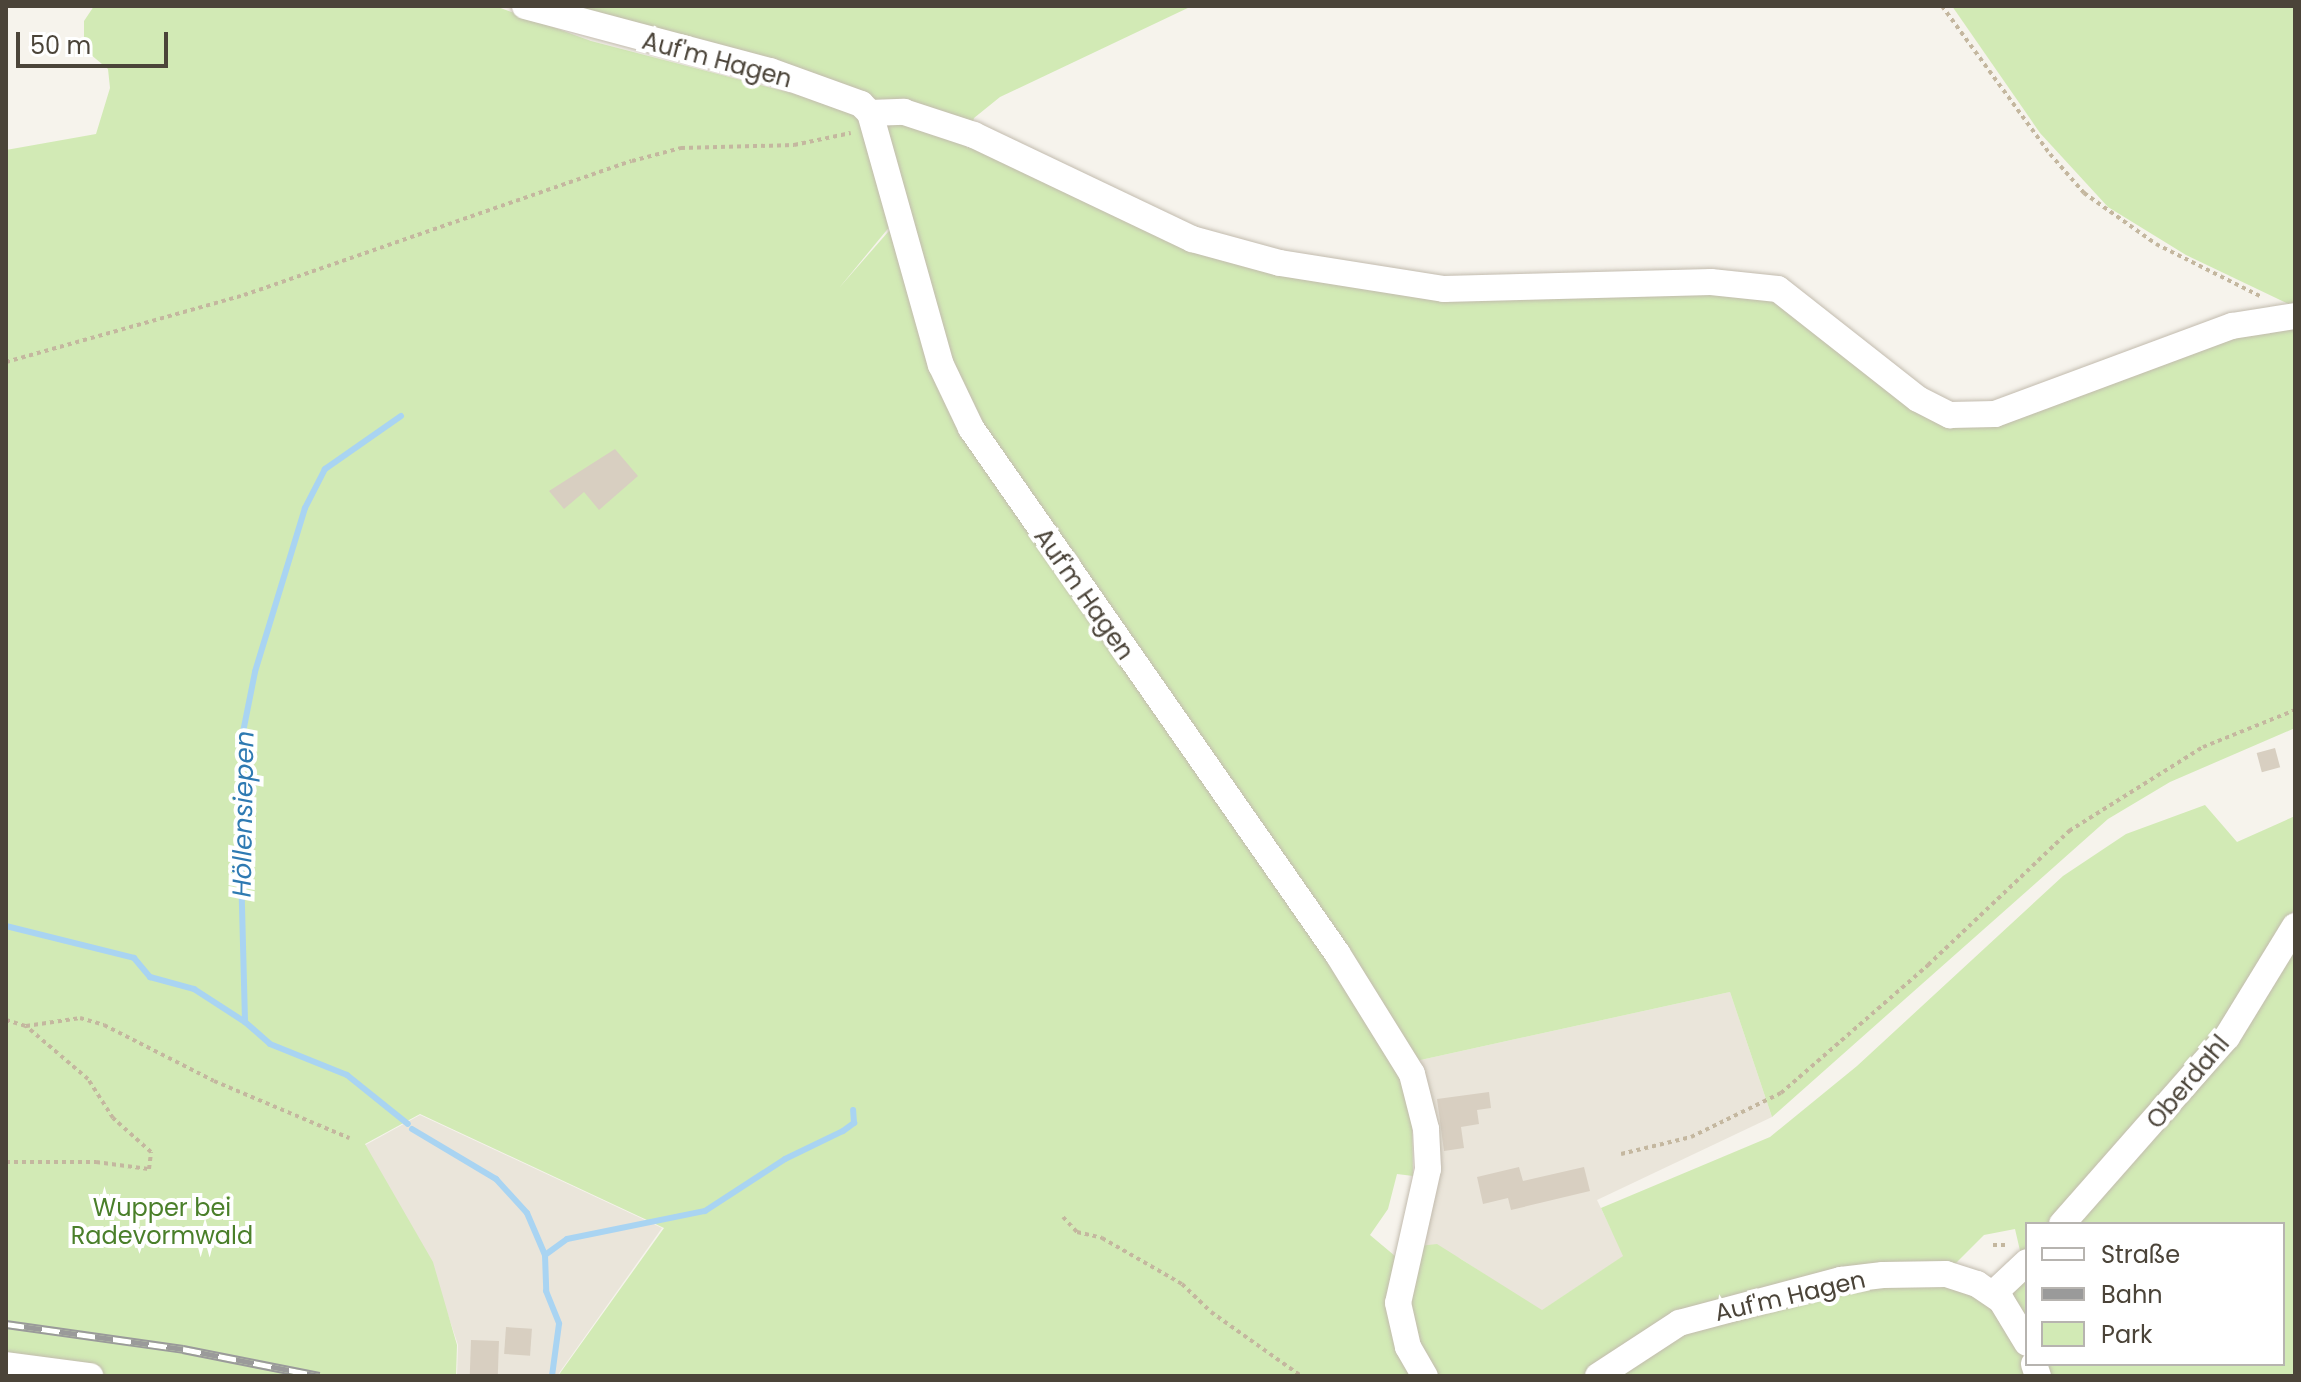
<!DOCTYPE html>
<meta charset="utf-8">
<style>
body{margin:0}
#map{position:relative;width:2301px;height:1382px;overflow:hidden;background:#f6f3ec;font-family:Poppins,sans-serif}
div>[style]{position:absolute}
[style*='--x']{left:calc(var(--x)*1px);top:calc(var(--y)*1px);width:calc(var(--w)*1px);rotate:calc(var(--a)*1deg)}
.residential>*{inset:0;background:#eae5da}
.green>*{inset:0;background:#d2eab5}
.stream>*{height:6px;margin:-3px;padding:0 3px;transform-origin:3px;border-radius:3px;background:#a9d4f2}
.building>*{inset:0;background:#d8cfc1;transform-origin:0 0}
.path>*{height:4px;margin-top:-2px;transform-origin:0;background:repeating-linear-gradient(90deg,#c4b79f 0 4px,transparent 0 8px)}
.roads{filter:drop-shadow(0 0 2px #c2bbae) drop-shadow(0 0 2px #c2bbae)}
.minor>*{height:26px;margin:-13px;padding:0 13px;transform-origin:13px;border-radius:13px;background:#fff}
.rail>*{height:9px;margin-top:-4.5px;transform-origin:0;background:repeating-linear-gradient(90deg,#fff 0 18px,#9a9a9a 0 36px);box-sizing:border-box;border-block:2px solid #9a9a9a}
span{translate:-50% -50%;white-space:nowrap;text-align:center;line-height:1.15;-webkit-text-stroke:8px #fff;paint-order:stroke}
.street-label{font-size:24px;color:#4b4439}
.park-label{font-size:24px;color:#4a7f2a}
.water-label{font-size:26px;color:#2e7ab2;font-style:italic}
.frame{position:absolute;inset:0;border:8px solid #4b4439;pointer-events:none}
.legend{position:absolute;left:2025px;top:1222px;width:260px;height:144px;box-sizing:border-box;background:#fff;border:2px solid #b7b4b0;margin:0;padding:10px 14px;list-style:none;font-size:24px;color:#4b4439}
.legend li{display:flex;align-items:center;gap:16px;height:40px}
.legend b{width:40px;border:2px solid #b7b4b0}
.scale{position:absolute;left:16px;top:32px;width:152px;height:36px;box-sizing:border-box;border:4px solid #4b4439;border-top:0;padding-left:10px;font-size:24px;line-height:28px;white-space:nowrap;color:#4b4439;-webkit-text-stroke:6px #fff;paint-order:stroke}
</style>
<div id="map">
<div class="residential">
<div style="clip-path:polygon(1730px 992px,1772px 1117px,1597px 1200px,1624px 1256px,1541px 1311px,1461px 1259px,1431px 1247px,1410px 1247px,1424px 1201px,1416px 1061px)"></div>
<div style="clip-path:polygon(420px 1115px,662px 1228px,557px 1376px,457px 1376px,458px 1345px,448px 1315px,340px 1159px)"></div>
</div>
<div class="green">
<div style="clip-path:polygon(94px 6px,495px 6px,591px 41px,953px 135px,968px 148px,970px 139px,1211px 250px,1291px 268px,1481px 292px,1683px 283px,1759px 286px,1814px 317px,1941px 419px,2000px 415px,2244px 324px,2295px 322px,2295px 728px,2170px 782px,2108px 819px,1772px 1117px,1730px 992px,1416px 1061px,978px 424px,948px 364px,905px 208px,839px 288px,895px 224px,933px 366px,965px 432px,1390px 1052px,1412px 1114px,1413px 1176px,1397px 1174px,1388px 1209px,1370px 1235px,1395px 1256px,1410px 1247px,1437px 1244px,1542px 1310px,1623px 1256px,1601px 1208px,1770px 1137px,1857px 1066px,2063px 876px,2126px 834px,2205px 805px,2237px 842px,2295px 816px,2295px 908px,2216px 1036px,2051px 1224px,2027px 1224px,2027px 1248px,2021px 1255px,2015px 1229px,1984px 1235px,1949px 1270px,1849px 1273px,1677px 1319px,1637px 1339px,1607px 1364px,1612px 1372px,1662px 1336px,1698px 1323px,1863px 1281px,1929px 1278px,1963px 1284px,1996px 1304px,2020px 1340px,2032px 1376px,558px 1376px,664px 1228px,420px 1114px,365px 1144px,433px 1262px,457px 1345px,456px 1376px,6px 1376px,6px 150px,96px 134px,110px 88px,108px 69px,84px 49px,84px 21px)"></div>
<div style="clip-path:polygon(528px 6px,1192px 6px,1000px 97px,974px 118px,970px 131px)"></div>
<div style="clip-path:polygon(1952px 6px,2295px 6px,2295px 307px,2186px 255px,2108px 207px,2040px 133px)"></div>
<div style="clip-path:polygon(2295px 931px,2295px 1376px,2045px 1376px,2042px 1364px,2283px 1364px,2283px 1224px,2070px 1224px)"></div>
<div style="clip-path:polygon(2027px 1272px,2027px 1327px,2012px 1294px)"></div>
</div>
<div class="stream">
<div style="--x:401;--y:416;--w:93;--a:145.1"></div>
<div style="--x:325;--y:469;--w:44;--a:117.1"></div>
<div style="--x:305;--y:508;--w:171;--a:107"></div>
<div style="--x:255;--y:672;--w:61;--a:101.3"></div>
<div style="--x:243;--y:732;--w:98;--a:91.8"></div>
<div style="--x:240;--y:830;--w:192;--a:88.5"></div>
<div style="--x:245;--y:1022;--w:33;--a:41"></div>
<div style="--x:270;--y:1044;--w:83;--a:21.9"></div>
<div style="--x:347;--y:1075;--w:78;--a:38.8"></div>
<div style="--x:6;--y:926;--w:132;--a:14"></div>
<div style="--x:134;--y:958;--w:25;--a:50"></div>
<div style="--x:150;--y:977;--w:46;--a:15.3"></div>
<div style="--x:194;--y:989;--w:61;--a:32.9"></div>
<div style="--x:412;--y:1129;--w:98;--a:30.8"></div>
<div style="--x:496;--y:1179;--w:46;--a:47.6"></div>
<div style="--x:527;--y:1213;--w:46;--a:66.8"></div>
<div style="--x:545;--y:1255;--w:36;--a:88"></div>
<div style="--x:546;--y:1291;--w:35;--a:68"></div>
<div style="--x:559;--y:1324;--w:52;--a:97.7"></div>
<div style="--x:545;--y:1255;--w:27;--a:-36"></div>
<div style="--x:567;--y:1239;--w:141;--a:-11.5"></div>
<div style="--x:705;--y:1211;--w:95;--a:-33"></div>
<div style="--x:785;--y:1159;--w:64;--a:-25.8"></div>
<div style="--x:843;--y:1131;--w:14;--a:-36"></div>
<div style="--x:854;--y:1123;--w:13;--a:-94"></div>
</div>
<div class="building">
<div style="clip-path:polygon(615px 449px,638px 476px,599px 510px,584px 492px,564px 509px,549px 491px)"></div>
<div style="left:2275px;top:748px;width:20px;height:19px;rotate:75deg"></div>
<div style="clip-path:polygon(1489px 1092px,1491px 1108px,1477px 1110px,1479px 1124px,1461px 1127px,1464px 1148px,1444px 1151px,1437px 1099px)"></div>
<div style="clip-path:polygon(1519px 1167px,1523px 1181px,1584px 1167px,1590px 1191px,1511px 1210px,1508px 1198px,1483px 1204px,1477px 1177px)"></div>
<div style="left:506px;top:1327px;width:26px;height:27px;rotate:4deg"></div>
<div style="left:471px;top:1340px;width:28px;height:36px;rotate:2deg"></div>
</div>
<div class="path">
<div style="--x:1942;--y:6;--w:183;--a:53.9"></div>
<div style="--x:2050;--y:154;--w:52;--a:48.9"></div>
<div style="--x:2084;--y:193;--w:88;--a:35.3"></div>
<div style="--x:2156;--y:244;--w:119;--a:26.6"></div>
<div style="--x:6;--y:362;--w:247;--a:-15.7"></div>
<div style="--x:244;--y:295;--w:410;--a:-19.1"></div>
<div style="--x:632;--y:161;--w:51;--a:-14.9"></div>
<div style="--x:681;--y:148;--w:113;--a:-1.5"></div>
<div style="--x:794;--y:145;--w:58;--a:-11.9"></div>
<div style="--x:6;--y:1020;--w:21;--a:17"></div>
<div style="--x:26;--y:1026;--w:55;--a:-8.4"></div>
<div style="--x:80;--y:1018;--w:25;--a:16"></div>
<div style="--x:104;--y:1025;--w:123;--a:27"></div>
<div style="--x:214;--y:1081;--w:147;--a:22.9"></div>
<div style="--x:1621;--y:1154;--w:72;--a:-13.7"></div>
<div style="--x:1691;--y:1137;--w:100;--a:-26.1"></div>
<div style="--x:1781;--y:1093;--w:195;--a:-41"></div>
<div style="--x:1928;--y:965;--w:195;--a:-43.5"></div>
<div style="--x:2069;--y:831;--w:158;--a:-32.1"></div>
<div style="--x:2203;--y:747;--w:99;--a:-21.9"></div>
<div style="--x:6;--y:1162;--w:90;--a:0"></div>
<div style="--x:96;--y:1162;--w:53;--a:7.5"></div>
<div style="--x:149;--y:1169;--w:17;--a:-83"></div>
<div style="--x:151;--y:1152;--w:51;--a:-138.2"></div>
<div style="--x:113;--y:1118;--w:46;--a:-122.7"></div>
<div style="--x:88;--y:1079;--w:82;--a:-139.5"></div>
<div style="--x:1063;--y:1217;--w:21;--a:47"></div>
<div style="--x:1077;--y:1232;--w:26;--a:13"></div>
<div style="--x:1102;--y:1238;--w:92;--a:29.9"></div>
<div style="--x:1182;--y:1284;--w:40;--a:44"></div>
<div style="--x:1211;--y:1312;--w:110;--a:35.4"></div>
<div style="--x:1993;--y:1245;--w:16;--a:0"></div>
</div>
<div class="roads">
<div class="minor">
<div style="--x:525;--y:6;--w:253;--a:14.9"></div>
<div style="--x:770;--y:71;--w:97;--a:19.9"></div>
<div style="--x:861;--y:104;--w:13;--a:45"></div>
<div style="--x:870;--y:113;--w:262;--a:74.3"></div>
<div style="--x:941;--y:365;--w:70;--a:64.5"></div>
<div style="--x:971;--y:428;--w:640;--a:55.12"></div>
<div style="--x:1337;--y:953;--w:142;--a:58.2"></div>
<div style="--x:1412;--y:1074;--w:57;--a:75.7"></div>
<div style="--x:1426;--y:1129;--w:40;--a:87.1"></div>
<div style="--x:1428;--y:1169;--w:137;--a:102.6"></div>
<div style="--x:1398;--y:1303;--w:45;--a:77.2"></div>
<div style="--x:1408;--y:1347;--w:34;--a:60"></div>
<div style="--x:870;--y:113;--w:34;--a:-2"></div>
<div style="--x:904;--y:112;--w:74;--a:18.2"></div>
<div style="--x:974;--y:135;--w:242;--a:25.5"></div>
<div style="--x:1192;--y:239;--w:91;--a:15.3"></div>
<div style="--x:1280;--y:263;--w:166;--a:9"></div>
<div style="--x:1444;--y:289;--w:267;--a:-1.5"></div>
<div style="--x:1711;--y:282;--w:67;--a:6"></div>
<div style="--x:1778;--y:289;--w:178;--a:38.2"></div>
<div style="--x:1918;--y:399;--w:36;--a:27"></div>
<div style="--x:1950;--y:415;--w:45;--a:-1.3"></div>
<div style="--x:1995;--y:414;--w:253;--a:-20.4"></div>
<div style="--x:2232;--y:326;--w:64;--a:-9"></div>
<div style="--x:2062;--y:1224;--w:249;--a:-48.6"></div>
<div style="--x:2227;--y:1037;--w:130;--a:-58.5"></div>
<div style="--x:1994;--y:1293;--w:45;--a:-43.2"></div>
<div style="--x:2034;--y:1364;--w:13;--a:72"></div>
<div style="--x:6;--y:1365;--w:85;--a:7.5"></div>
<div style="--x:1598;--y:1376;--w:97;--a:-33.2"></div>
<div style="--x:1679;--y:1323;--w:168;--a:-14.9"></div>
<div style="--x:1841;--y:1280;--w:42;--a:-6.8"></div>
<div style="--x:1883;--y:1275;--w:63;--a:-0.9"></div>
<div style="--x:1946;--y:1274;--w:33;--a:18"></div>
<div style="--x:1977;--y:1284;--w:29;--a:34"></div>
<div style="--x:2001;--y:1300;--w:50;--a:58.8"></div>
</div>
</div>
<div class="rail">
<div style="--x:6;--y:1324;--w:179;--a:8"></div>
<div style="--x:183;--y:1349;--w:139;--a:11.2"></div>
</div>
<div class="street-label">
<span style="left:717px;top:60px;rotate:15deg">Auf'm Hagen</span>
<span style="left:1084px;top:594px;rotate:55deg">Auf'm Hagen</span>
<span style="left:2188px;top:1082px;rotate:-50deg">Oberdahl</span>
<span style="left:1790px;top:1296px;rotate:-13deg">Auf'm Hagen</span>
</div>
<div class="park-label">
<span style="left:162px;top:1222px">Wupper bei<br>Radevormwald</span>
</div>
<div class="water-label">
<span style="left:244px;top:814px;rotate:-89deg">Höllensiepen</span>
</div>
<div class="frame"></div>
<ul class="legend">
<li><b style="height:10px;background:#fff"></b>Straße</li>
<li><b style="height:10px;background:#9a9a9a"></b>Bahn</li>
<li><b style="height:22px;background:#d2eab5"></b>Park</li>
</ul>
<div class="scale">50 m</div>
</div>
